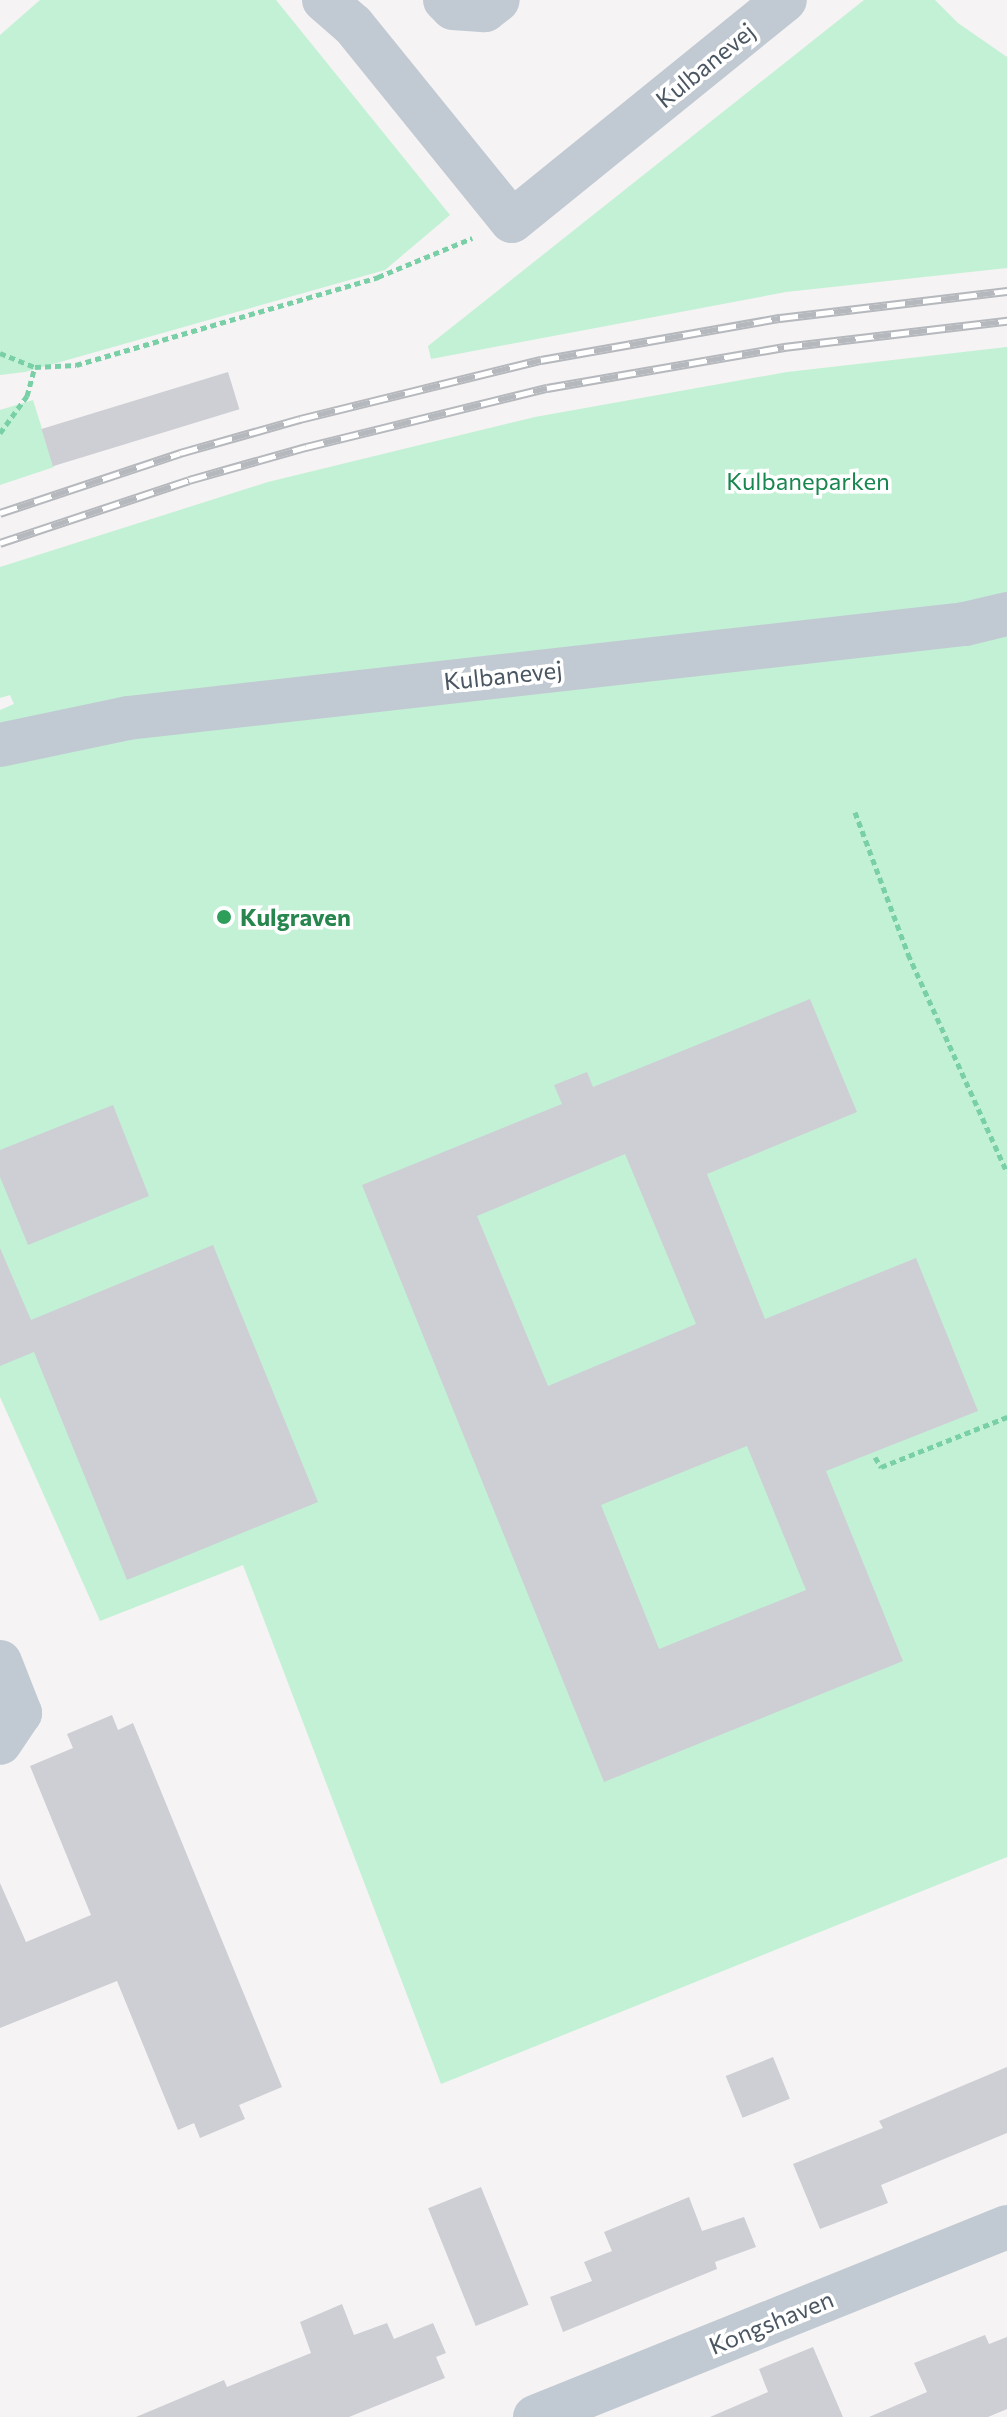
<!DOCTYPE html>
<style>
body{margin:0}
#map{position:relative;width:1007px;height:2417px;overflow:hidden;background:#f5f3f3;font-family:Commissioner,sans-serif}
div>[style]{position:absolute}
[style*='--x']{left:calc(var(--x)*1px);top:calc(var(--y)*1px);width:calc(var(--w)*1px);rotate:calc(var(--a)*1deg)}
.green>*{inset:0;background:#c3f1d5}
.building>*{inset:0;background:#cdcfd5;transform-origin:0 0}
.path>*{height:5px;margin-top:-2.5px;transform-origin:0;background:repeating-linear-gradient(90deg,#7ad0a6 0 6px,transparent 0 10px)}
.minor>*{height:44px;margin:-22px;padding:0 22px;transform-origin:22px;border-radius:22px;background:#c1cad2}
.rail>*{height:9px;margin-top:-4.5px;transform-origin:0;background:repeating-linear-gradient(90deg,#fff 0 18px,#b5b8bd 0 36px);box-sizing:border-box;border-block:2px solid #b5b8bd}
.dots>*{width:22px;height:22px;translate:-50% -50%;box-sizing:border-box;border:4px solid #fff;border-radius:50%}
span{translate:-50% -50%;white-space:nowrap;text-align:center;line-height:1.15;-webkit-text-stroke:7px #fff;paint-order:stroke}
.street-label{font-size:24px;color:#4a5661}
.park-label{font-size:24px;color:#17864f}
.leisure-label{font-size:24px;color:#27864d;font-weight:700}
.left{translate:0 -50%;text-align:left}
</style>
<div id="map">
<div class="green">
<div style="clip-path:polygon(40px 0,276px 0,450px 215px,385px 270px,25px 372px,0 375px,0 35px)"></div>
<div style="clip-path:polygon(864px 0,935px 0,958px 23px,1007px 57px,1007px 268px,786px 292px,431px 359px,428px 346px)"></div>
<div style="clip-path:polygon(1007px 347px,1007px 1857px,441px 2084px,243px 1565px,100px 1621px,0 1397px,0 710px,14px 704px,10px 695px,0 698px,0 567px,268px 482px,535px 417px,787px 372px)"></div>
<div style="clip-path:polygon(33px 400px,54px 467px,0 485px,0 410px)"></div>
</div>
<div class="building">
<div style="left:228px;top:372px;width:39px;height:195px;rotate:73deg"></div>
<div style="clip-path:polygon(evenodd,810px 999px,857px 1112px,707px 1174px,765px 1319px,916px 1258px,978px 1411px,826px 1471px,903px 1661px,604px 1782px,362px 1185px,562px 1104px,554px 1085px,587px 1072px,593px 1087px,810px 999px,625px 1154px,696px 1324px,548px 1386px,477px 1216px,625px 1154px,810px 999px,747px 1446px,806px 1590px,659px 1649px,601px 1505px,747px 1446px)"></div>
<div style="clip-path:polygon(113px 1105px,149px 1196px,28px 1245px,0 1177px,0 1150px)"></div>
<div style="clip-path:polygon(213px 1245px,318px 1502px,127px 1580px,34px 1352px,0 1366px,0 1248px,31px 1320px)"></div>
<div style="clip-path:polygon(112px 1715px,118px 1730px,133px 1723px,282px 2087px,239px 2105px,245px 2119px,200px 2138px,194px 2123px,178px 2130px,117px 1981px,0 2028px,0 1883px,26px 1942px,91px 1915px,30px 1766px,73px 1748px,67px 1734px)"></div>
<div style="left:773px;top:2057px;width:45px;height:51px;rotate:68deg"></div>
<div style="clip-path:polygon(1007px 2067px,1007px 2133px,881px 2185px,888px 2203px,820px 2229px,793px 2164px,883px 2128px,879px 2121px)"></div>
<div style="left:481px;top:2187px;width:127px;height:57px;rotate:68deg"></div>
<div style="clip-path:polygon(689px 2197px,702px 2231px,744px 2217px,756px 2247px,715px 2262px,717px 2269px,563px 2332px,550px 2297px,592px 2281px,584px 2262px,612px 2251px,604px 2232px)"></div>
<div style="clip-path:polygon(342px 2304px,354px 2335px,387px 2323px,394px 2339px,433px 2323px,446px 2353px,436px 2357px,445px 2378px,349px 2417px,136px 2417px,224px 2380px,227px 2387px,311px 2353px,300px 2322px)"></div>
<div style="clip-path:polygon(985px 2335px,989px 2344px,1007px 2337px,1007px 2409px,988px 2417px,869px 2417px,927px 2392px,914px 2363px)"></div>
<div style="clip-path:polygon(813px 2347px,843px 2417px,710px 2417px,768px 2392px,759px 2369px)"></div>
</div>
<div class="path">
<div style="--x:0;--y:353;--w:38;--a:22"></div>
<div style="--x:35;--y:367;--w:41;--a:-2.8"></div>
<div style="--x:76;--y:365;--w:315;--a:-16.2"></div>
<div style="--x:378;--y:277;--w:102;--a:-22.5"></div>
<div style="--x:0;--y:433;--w:46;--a:-53.9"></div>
<div style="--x:27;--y:396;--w:30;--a:-75"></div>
<div style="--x:855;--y:812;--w:152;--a:69.5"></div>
<div style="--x:908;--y:954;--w:239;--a:65.6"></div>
<div style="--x:875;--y:1457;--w:12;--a:59"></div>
<div style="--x:881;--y:1467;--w:136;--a:-21.6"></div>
</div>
<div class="minor">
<div style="--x:324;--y:0;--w:38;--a:41"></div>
<div style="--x:353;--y:25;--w:252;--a:51"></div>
<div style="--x:512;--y:221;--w:351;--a:-39"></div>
<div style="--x:445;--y:0;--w:11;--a:45"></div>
<div style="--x:453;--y:8;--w:32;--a:4"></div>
<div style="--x:485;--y:10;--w:16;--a:-38"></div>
<div style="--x:0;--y:745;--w:131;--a:-11.9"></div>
<div style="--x:128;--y:718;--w:842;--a:-6.41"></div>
<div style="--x:965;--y:624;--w:43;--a:-13.4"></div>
<div style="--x:0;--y:1662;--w:55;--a:68.6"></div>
<div style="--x:20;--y:1713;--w:36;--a:124"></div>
<div style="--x:535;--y:2417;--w:509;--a:-21.93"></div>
</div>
<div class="rail">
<div style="--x:0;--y:513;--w:190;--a:-18.4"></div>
<div style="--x:180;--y:453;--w:125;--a:-15.8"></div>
<div style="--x:300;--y:419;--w:248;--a:-13.8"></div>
<div style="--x:541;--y:360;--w:243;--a:-10"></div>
<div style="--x:780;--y:318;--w:229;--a:-6.8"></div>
<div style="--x:0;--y:543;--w:199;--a:-18.4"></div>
<div style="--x:189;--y:480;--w:122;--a:-15.8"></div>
<div style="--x:306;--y:447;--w:248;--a:-13.8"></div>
<div style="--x:547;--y:388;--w:241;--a:-9.8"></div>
<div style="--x:784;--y:347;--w:225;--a:-6.7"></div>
</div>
<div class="dots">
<div style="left:224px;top:917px;background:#2e9e5b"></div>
</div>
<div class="street-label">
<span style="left:705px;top:65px;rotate:-39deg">Kulbanevej</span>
<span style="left:503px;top:675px;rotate:-6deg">Kulbanevej</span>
<span style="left:771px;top:2322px;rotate:-22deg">Kongshaven</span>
</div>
<div class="park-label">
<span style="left:808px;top:481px">Kulbaneparken</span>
</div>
<div class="leisure-label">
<span class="left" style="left:240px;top:917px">Kulgraven</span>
</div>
</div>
